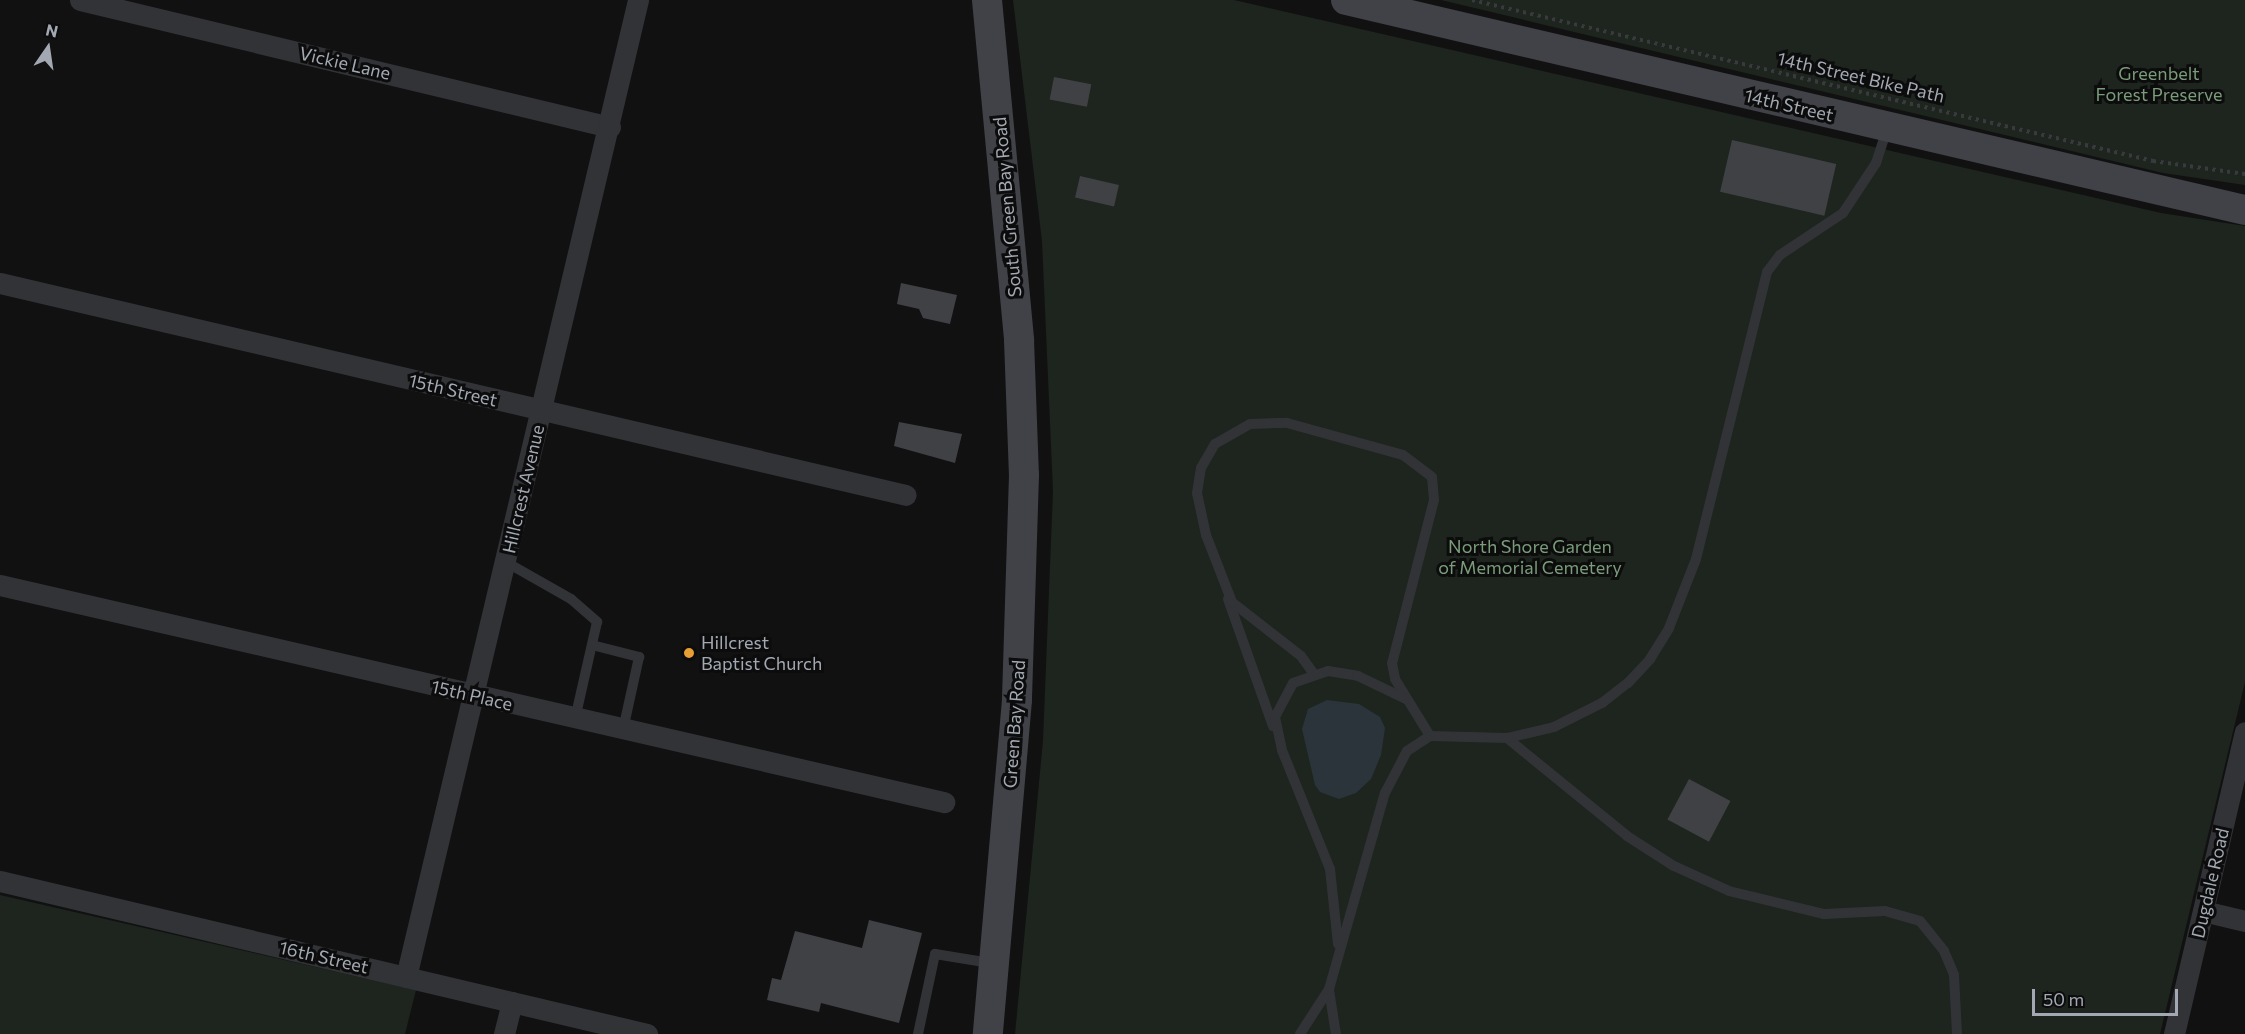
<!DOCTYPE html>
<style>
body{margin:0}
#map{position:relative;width:2245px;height:1034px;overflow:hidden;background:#111112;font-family:Commissioner,sans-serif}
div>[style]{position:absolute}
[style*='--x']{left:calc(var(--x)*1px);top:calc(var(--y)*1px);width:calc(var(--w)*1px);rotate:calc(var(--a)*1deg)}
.green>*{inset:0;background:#1d251e}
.water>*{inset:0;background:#2b343a}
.building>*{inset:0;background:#404145;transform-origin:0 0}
.path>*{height:4px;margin-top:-2px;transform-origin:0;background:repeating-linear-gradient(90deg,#383a3e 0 3px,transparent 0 7.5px)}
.lane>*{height:10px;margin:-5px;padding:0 5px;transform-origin:5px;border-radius:5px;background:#323337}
.street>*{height:21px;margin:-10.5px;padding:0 10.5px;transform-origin:10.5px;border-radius:10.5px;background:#323337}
.secondary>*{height:30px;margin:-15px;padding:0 15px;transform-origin:15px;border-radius:15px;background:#404247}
.dots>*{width:16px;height:16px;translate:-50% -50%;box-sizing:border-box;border:3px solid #0c0c0d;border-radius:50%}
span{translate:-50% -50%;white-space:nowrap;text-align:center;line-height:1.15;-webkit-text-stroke:6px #0c0c0d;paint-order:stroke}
.street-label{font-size:18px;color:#a3a9b2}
.park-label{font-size:18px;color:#7b9c7a}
.poi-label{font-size:18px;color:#a3a9b2}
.left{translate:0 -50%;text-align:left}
.north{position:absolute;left:18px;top:18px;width:60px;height:60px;-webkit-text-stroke:4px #0c0c0d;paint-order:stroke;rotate:13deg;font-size:16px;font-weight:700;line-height:24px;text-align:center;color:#a3a9b2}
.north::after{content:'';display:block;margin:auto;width:21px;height:27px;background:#a3a9b2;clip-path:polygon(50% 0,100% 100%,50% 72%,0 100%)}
.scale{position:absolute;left:2032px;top:989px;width:146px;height:27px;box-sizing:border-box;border:3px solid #a3a9b2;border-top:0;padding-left:8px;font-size:18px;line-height:21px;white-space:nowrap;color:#a3a9b2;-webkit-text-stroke:4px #0c0c0d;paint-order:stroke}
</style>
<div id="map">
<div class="green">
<div style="clip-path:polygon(1013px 0,1234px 0,2161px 213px,2245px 226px,2245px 682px,2160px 1034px,1015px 1034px,1043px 741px,1053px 491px,1042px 241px)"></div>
<div style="clip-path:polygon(1441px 0,2245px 0,2245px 185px,2163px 173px)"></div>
<div style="clip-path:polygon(0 895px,416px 990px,405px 1034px,0 1034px)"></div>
</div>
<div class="water">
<div style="clip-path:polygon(1327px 700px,1359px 704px,1380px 717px,1385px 728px,1381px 755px,1371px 779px,1356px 793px,1339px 799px,1320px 792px,1315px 785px,1302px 729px,1308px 709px)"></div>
</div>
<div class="building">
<div style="left:1054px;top:77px;width:38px;height:23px;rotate:11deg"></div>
<div style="left:1732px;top:140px;width:107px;height:53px;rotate:13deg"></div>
<div style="left:1080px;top:176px;width:40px;height:22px;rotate:13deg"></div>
<div style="clip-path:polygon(901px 283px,957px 295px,950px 324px,923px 318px,919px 309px,897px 304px)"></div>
<div style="clip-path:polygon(899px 422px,962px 434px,955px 463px,894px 446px)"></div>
<div style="left:1689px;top:779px;width:47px;height:46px;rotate:28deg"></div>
<div style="clip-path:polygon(869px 920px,922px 933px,899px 1023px,821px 1003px,819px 1012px,767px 1000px,772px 978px,781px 980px,795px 931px,862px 948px)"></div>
</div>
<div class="path">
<div style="--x:1472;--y:0;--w:700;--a:13.3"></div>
<div style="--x:2153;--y:161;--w:93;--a:8"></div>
</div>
<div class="lane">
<div style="--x:506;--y:562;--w:75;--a:29.6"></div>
<div style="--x:571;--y:599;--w:35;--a:41"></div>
<div style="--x:597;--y:622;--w:99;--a:102.8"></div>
<div style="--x:1228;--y:599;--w:135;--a:70.5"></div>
<div style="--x:592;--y:645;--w:49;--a:14.3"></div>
<div style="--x:639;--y:657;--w:75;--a:102.4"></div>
<div style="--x:1314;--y:674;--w:22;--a:-126"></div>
<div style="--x:1301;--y:656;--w:88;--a:-142"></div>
<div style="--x:1232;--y:602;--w:72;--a:-111.2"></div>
<div style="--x:1206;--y:535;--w:43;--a:-102.1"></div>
<div style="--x:1197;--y:493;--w:25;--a:-81"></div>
<div style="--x:1201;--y:468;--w:28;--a:-60"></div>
<div style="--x:1215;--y:444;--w:40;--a:-29.7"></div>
<div style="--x:1250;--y:424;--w:37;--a:-2"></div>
<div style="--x:1287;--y:423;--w:120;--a:15.4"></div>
<div style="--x:1403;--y:455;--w:36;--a:37"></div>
<div style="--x:1432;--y:477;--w:23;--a:85"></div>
<div style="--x:1434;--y:500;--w:168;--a:104.4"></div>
<div style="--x:1392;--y:663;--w:16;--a:79"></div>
<div style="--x:1395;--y:679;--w:67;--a:58.4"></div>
<div style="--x:1507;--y:738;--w:155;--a:39.2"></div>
<div style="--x:1627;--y:836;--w:56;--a:32.6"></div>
<div style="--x:1674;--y:866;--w:60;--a:24.4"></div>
<div style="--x:1729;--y:891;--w:98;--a:13.6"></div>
<div style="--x:1824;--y:914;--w:61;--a:-2.8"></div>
<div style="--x:1885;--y:911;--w:36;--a:16"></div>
<div style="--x:1920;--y:921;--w:38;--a:51"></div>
<div style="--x:1944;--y:951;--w:26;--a:67"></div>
<div style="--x:1954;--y:975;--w:59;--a:87.1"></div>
<div style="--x:1338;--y:944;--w:75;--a:-96.1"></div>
<div style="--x:1330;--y:869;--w:128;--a:-112"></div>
<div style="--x:1282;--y:750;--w:34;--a:-102"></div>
<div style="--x:1275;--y:717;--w:38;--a:-62"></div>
<div style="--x:1293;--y:683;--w:37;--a:-19"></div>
<div style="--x:1328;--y:671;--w:30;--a:9"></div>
<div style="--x:1358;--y:676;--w:53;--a:25.6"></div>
<div style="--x:1329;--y:990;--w:45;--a:81"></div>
<div style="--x:918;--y:1034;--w:82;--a:-78"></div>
<div style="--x:935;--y:954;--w:56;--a:9.3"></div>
<div style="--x:1300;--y:1034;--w:54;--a:-57.2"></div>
<div style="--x:1329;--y:989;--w:204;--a:-74.1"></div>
<div style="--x:1385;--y:793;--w:47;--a:-62.4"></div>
<div style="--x:1407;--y:751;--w:27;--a:-33"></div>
<div style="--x:1430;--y:736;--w:77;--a:1.5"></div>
<div style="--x:1507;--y:738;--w:48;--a:-13.2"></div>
<div style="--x:1554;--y:727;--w:54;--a:-26.6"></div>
<div style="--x:1602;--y:703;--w:33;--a:-38"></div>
<div style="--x:1628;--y:683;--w:33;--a:-47"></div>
<div style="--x:1650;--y:659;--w:36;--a:-58"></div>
<div style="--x:1669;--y:628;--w:74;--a:-68.6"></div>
<div style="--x:1696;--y:559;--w:296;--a:-76.1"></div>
<div style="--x:1767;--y:272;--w:21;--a:-53"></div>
<div style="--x:1780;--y:255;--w:76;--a:-33.7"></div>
<div style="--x:1843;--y:213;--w:60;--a:-56.6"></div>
<div style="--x:1876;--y:163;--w:36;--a:-72"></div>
</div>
<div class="street">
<div style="--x:80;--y:0;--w:545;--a:13.48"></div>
<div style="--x:0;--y:283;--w:930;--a:13.17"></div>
<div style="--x:0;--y:585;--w:969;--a:12.95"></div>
<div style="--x:0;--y:881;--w:665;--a:13.3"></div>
<div style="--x:2203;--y:911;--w:43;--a:13.4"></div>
<div style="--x:406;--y:977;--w:1004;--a:-76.64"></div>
<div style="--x:504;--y:1034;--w:33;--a:-76"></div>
<div style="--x:2174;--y:1034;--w:310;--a:-76.8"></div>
</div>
<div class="secondary">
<div style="--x:987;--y:0;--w:342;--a:84.6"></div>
<div style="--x:1019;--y:340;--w:135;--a:87.9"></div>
<div style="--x:1024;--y:475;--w:225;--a:91.8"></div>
<div style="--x:1017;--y:700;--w:335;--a:95"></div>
<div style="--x:1346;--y:0;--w:923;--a:13.15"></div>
</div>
<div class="dots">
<div style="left:689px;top:653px;background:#e79e34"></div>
</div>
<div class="street-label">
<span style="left:345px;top:63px;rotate:13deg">Vickie Lane</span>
<span style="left:1861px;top:77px;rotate:13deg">14th Street Bike Path</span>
<span style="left:1789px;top:105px;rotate:13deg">14th Street</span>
<span style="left:1007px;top:207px;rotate:-95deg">South Green Bay Road</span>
<span style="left:453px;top:390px;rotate:13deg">15th Street</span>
<span style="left:523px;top:489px;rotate:-77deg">Hillcrest Avenue</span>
<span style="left:472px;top:695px;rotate:13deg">15th Place</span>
<span style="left:1014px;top:724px;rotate:-86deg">Green Bay Road</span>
<span style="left:2210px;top:883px;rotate:-77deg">Dugdale Road</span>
<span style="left:324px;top:957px;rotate:13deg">16th Street</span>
</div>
<div class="park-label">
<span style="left:2159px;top:84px">Greenbelt<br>Forest Preserve</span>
<span style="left:1530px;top:557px">North Shore Garden<br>of Memorial Cemetery</span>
</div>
<div class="poi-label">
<span class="left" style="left:701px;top:653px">Hillcrest<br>Baptist Church</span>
</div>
<div class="north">N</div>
<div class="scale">50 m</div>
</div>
